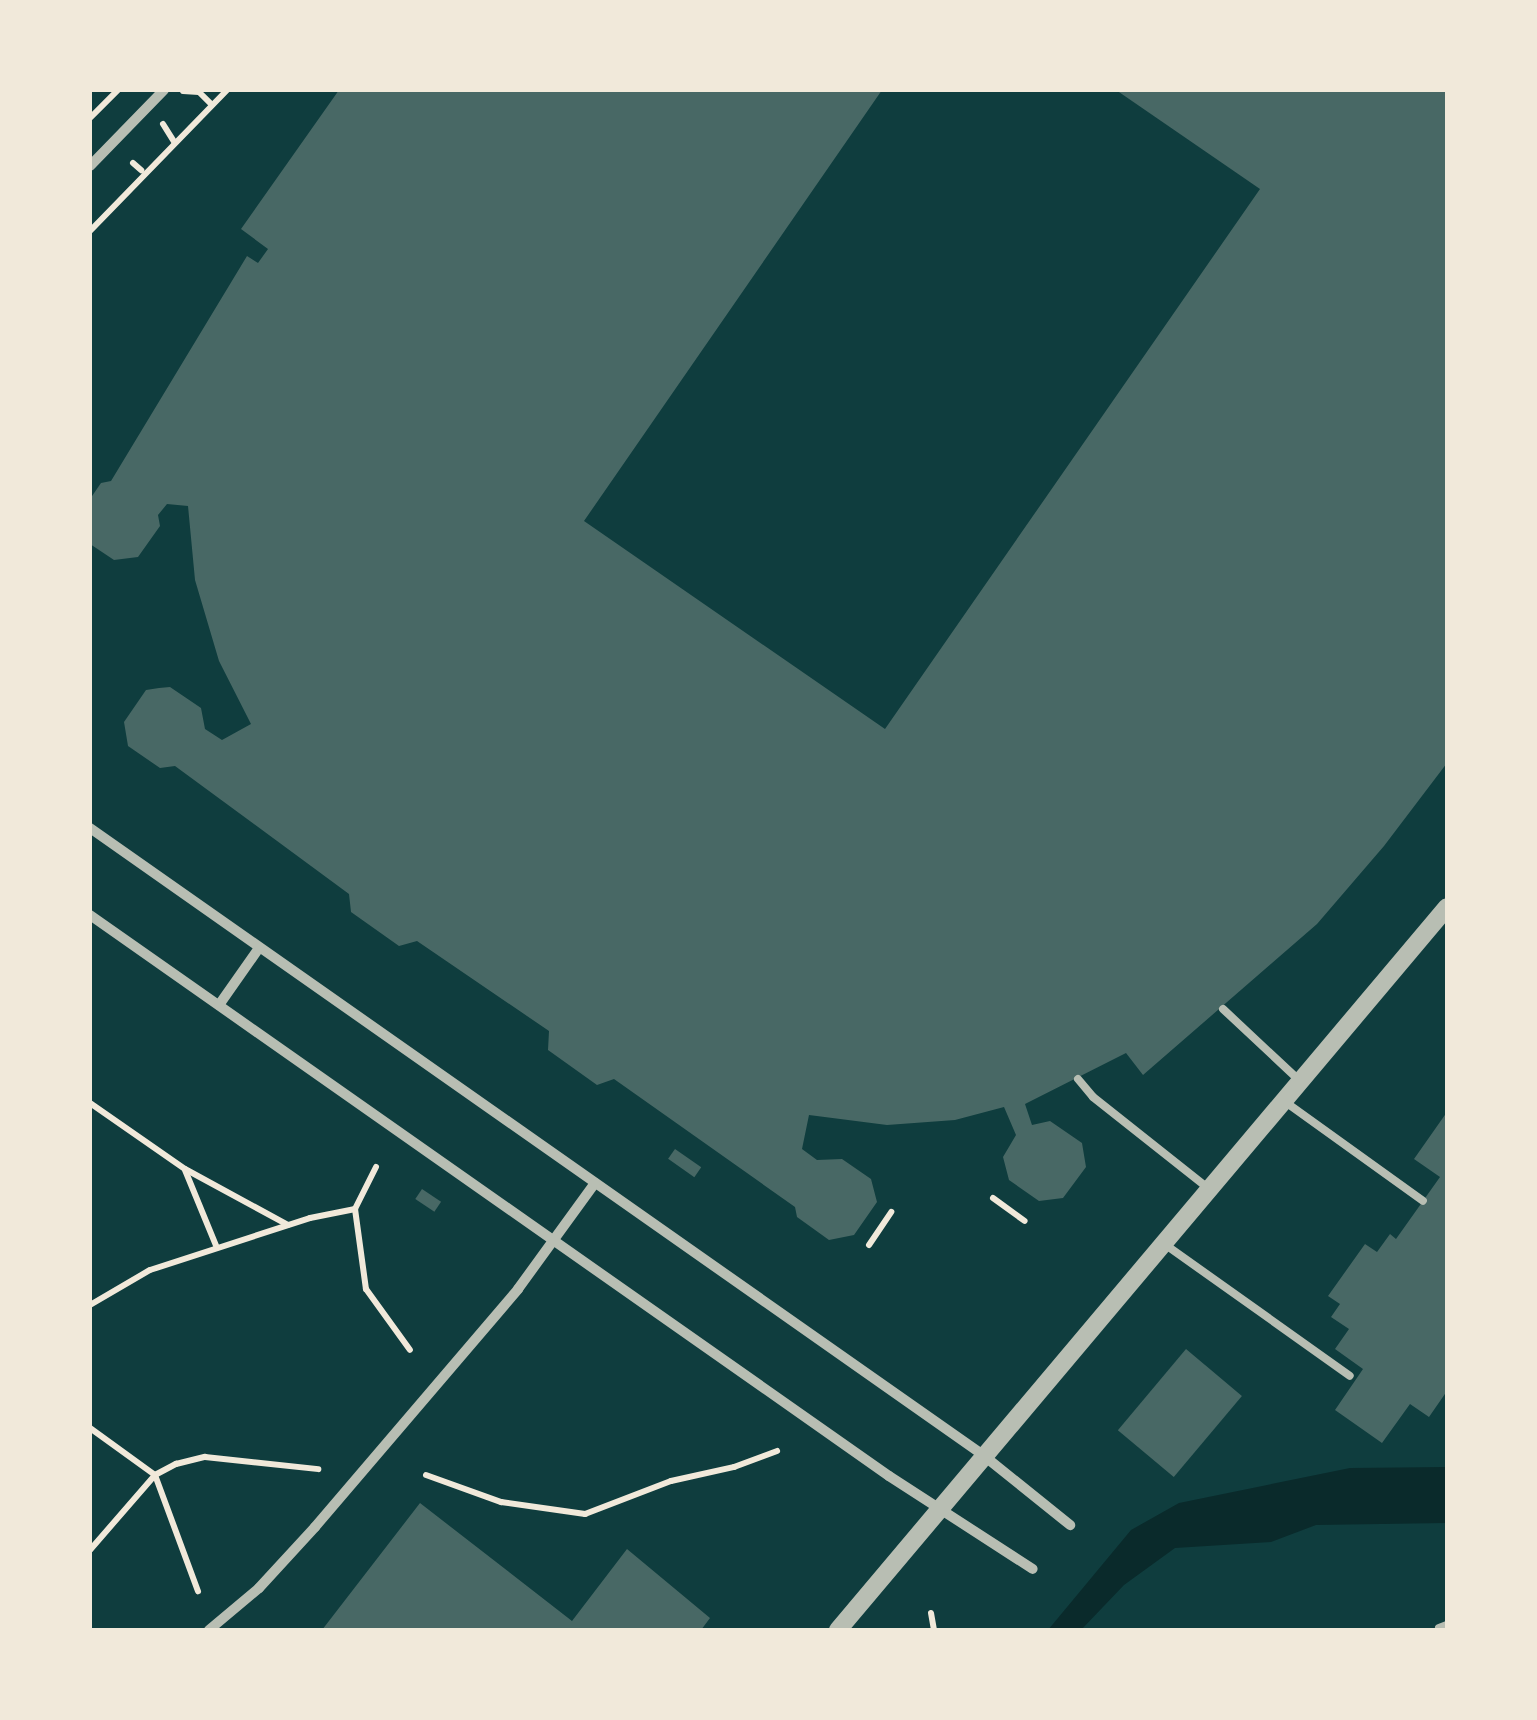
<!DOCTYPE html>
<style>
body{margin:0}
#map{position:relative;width:1537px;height:1720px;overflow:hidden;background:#0f3d3e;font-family:"Titillium Web",sans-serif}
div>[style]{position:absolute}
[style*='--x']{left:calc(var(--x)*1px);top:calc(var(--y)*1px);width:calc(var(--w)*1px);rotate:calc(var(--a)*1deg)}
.water>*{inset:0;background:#0a2a2b}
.building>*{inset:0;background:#486865;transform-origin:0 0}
.path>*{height:6px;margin:-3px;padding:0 3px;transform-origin:3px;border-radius:3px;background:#f1e9da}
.service>*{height:8px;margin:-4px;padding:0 4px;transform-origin:4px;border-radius:4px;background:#b8beb3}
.minor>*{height:10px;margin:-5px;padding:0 5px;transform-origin:5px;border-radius:5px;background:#b8beb3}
.tertiary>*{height:18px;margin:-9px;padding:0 9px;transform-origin:9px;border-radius:9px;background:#b8beb3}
span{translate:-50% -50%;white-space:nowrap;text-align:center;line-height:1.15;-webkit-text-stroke:10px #f1e9da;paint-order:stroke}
.frame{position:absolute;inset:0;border:92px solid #f1e9da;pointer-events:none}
</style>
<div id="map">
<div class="water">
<div style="clip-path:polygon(1447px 1467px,1447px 1523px,1316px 1525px,1271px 1542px,1175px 1548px,1124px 1585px,1081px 1630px,1048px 1630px,1131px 1530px,1179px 1503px,1350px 1468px)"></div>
</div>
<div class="building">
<div style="clip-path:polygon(339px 90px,882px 90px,584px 521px,885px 729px,1260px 189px,1116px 90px,1447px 90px,1447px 763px,1384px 846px,1317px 924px,1143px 1075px,1126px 1053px,1025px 1104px,1032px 1125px,1050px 1121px,1082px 1143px,1086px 1167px,1063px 1198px,1039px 1201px,1009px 1180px,1003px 1157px,1016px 1135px,1004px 1107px,955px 1120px,887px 1125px,809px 1115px,802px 1149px,817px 1160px,842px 1159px,871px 1179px,877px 1202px,854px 1235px,829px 1240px,797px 1217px,795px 1207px,614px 1079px,597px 1085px,548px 1050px,549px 1031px,417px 941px,399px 946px,351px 912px,349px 894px,175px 766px,160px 768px,128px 746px,124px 722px,146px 690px,159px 688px,170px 687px,201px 708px,205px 729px,222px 740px,251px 724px,219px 661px,195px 580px,188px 506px,167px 504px,158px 515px,160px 526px,138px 557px,114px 560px,90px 544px,90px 499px,101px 483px,111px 481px,247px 256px,258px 263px,268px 249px,241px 229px)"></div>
<div style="clip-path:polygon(1447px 1112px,1447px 1391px,1429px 1417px,1410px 1404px,1382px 1443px,1335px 1410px,1363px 1369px,1335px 1349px,1349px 1329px,1331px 1317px,1340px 1304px,1328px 1296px,1365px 1244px,1377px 1252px,1390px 1234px,1396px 1239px,1440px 1177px,1414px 1159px)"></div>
<div style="left:675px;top:1149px;width:32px;height:12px;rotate:35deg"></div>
<div style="left:422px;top:1189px;width:23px;height:12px;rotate:34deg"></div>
<div style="left:1186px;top:1349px;width:73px;height:106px;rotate:40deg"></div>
<div style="clip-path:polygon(420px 1503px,572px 1621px,627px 1549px,710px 1618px,701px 1630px,322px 1630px)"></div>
</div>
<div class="path">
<div style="--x:183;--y:91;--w:16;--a:4"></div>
<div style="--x:199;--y:92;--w:18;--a:45"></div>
<div style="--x:90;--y:118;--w:40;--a:-45"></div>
<div style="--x:163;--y:124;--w:22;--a:58"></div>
<div style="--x:133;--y:163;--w:11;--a:41"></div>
<div style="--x:90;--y:231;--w:197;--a:-45.8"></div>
<div style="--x:90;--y:1103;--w:116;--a:34.8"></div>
<div style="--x:185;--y:1169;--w:117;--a:28.5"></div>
<div style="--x:376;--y:1167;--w:47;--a:116.6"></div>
<div style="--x:355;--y:1209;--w:81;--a:82.2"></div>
<div style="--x:366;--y:1289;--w:75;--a:54.2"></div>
<div style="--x:185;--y:1170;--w:84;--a:67.7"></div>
<div style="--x:993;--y:1198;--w:39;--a:36"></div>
<div style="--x:869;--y:1245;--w:40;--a:-56"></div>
<div style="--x:90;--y:1305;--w:69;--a:-30.3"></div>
<div style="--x:150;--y:1270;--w:168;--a:-18"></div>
<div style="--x:310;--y:1218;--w:46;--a:-11.3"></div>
<div style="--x:90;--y:1428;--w:80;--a:35.9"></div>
<div style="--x:155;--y:1475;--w:124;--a:69.7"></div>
<div style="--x:426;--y:1475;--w:80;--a:19.8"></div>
<div style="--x:501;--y:1502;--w:85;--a:8.1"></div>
<div style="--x:585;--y:1514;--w:92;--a:-21"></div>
<div style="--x:671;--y:1481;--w:65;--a:-12.5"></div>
<div style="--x:734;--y:1467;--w:46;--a:-20.4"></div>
<div style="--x:90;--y:1550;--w:99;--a:-49.1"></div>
<div style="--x:155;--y:1475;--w:24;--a:-28"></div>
<div style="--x:176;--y:1464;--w:30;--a:-14"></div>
<div style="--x:205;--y:1457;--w:114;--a:6.1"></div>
<div style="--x:931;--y:1613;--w:17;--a:80"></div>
</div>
<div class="service">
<div style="--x:1223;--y:1009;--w:105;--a:43.1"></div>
<div style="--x:1078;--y:1079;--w:23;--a:50"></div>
<div style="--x:1093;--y:1097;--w:148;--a:38.4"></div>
<div style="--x:1284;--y:1101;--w:171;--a:35.7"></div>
<div style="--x:1163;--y:1243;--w:229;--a:35.4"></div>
<div style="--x:1439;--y:1628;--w:9;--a:-21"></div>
</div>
<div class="minor">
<div style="--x:90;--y:166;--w:106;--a:-45.8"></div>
<div style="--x:90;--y:828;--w:1091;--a:35.07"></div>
<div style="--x:983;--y:1455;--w:112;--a:38.8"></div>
<div style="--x:90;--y:915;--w:976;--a:35.07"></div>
<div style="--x:889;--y:1476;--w:171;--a:32.9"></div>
<div style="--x:219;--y:1005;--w:70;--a:-54.9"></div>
<div style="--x:209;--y:1630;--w:65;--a:-40"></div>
<div style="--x:259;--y:1588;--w:83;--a:-47.4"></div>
<div style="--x:315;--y:1527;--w:313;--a:-49.5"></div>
<div style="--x:518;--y:1289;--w:131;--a:-54"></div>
</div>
<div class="tertiary">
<div style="--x:838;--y:1630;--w:945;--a:-49.89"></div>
</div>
<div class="frame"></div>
</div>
